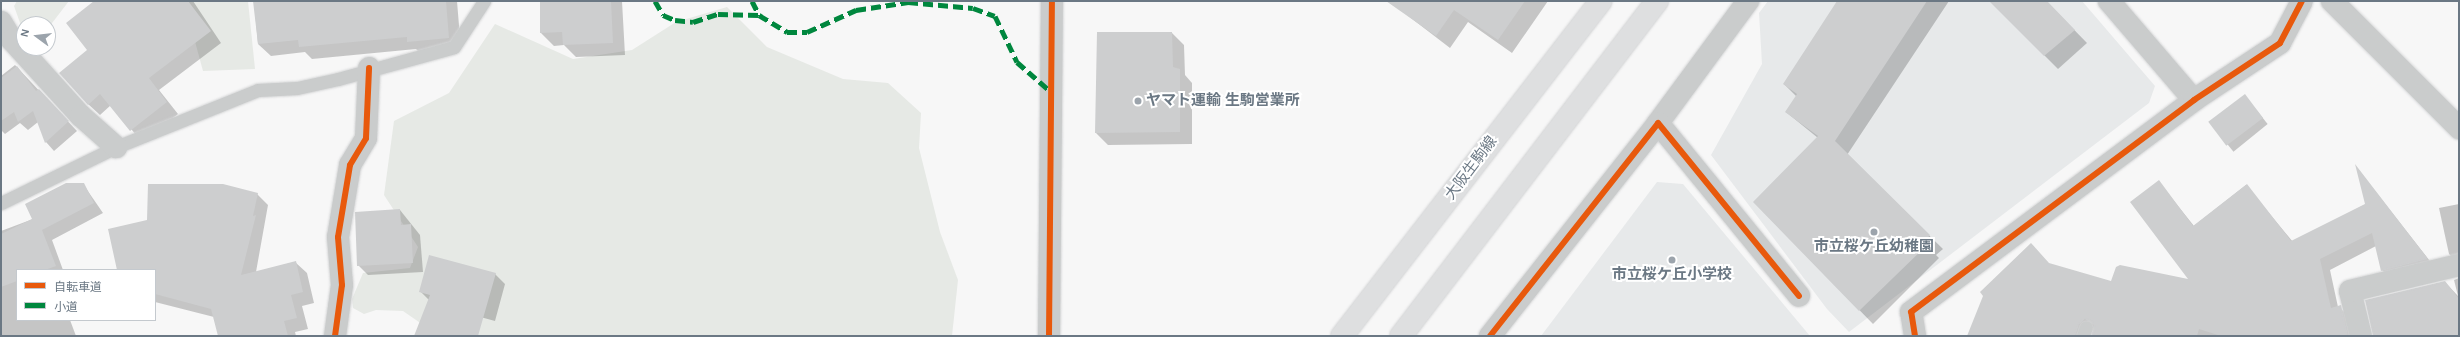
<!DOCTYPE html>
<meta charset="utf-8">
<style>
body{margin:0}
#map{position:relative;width:2460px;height:337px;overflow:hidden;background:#f7f7f7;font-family:Karla,"Noto Sans JP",sans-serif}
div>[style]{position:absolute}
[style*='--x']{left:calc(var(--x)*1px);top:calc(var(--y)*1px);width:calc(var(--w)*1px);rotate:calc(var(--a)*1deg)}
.built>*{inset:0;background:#e7e9ea}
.green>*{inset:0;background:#e6e9e5}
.shadow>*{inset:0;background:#0003;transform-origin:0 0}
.building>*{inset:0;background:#cdcecf;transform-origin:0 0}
.roads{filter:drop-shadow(0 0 1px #d3d4d5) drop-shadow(0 0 1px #d3d4d5)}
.service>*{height:13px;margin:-6.5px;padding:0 6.5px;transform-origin:6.5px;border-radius:6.5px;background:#cacccc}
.minor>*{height:22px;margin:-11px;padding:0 11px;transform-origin:11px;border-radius:11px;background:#cacccc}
.tertiary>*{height:22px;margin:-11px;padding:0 11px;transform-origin:11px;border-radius:11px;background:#cacccc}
.primary>*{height:22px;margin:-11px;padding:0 11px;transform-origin:11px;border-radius:11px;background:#dedfe0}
.quiet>*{height:5px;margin-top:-2.5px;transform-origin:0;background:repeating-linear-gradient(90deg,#00873e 0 10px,transparent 0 15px)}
.cycleway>*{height:6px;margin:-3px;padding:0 3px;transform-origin:3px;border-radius:3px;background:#e8590c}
.dots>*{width:11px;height:11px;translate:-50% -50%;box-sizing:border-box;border:2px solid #fff;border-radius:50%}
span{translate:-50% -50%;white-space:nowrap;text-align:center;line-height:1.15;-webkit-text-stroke:4px #fff;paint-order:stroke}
.poi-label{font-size:15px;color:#6b7884;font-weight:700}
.left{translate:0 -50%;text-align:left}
.street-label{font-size:15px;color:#6b7884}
.frame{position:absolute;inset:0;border:2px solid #6b7884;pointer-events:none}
.legend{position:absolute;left:16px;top:269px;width:140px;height:52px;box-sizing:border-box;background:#fff;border:1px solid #c4c9ce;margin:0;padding:5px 7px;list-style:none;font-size:12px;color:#6b7884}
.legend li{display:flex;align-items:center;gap:8px;height:20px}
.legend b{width:20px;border:1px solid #c4c9ce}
.north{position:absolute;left:16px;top:16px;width:40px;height:40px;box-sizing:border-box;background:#fff;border:1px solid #c4c9ce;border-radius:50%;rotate:285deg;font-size:11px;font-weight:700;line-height:16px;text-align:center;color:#6b7884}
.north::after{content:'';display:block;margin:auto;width:14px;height:18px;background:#9ca4ac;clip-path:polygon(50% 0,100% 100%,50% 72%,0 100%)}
</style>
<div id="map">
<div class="built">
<div style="clip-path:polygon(1768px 1px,2082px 1px,2155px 86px,2149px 103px,1849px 332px,1827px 309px,1711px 155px,1762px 64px,1759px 13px)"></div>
<div style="clip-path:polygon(1657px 182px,1683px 184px,1810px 336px,1541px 336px)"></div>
</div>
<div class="green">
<div style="clip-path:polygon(17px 1px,69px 1px,49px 27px,24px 24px,24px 34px,14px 6px)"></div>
<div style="clip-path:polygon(184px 1px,248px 1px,255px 69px,203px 71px)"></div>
<div style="clip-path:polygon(727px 7px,767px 47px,843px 79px,888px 83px,921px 113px,919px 148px,940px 232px,958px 280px,952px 336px,459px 336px,429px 329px,403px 311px,376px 310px,364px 314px,353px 308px,352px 299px,363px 273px,410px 268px,418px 247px,384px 195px,394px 121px,449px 93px,495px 24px,573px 59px,632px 50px,676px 22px)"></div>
</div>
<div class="shadow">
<div style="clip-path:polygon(96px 1px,193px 1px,221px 43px,159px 90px,178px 114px,142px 142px,111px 105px,100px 115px,88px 104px,88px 51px)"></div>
<div style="clip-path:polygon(254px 1px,457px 1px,461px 50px,420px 53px,416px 49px,312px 59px,305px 52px,271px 56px,258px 44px)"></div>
<div style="clip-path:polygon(622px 1px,625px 55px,576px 57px,564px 45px,554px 46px,541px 33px,541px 1px)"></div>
<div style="clip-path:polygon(1414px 1px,1548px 1px,1512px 53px,1468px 22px,1450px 48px,1407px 15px)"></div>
<div style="clip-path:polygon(1839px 1px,1949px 1px,1847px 155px,1943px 249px,1936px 255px,1939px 258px,1873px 324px,1754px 202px,1818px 138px,1786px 112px,1797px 97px,1784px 84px)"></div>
<div style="clip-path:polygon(1990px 1px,2046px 1px,2087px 43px,2058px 69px)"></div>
<div style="clip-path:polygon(1172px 33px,1184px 45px,1185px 75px,1192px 83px,1192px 144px,1108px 145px,1096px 133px)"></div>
<div style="clip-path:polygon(15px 65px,77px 131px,54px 151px,46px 142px,38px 122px,28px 130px,20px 123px,5px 134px,1px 130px,1px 76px)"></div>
<div style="left:2245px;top:96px;width:36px;height:44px;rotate:51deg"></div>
<div style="clip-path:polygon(2357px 168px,2437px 270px,2392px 280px,2382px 270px,2376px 246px,2330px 270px,2338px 307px,2350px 316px,2355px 336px,2092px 336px,2094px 331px,2091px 330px,2089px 336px,1968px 336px,2050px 264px,2112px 283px,2190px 281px,2159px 182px,2194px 226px,2246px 185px,2293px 242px,2366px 204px)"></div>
<div style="clip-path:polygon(83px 184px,103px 213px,52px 240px,63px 270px,17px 270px,17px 320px,70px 320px,76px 336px,1px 336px,1px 231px,33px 219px)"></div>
<div style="clip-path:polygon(257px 194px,268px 205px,256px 272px,295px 262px,307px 273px,314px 303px,302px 306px,308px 329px,295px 332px,296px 336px,219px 336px,214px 317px,155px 302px,155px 270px,118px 270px)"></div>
<div style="clip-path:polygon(2459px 204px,2459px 264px,2449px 254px,2439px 208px)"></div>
<div style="clip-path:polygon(400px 210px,420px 235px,423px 272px,368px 275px,358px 265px)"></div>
<div style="clip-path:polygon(495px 274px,505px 284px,495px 321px,473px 315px,465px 336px,415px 336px,429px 300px,420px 291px)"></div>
<div style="clip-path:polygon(2459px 278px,2459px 336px,2373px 336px,2445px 282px,2458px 296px,2454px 280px)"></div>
</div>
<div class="building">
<div style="clip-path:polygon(94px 1px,188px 1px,211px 31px,149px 78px,167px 102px,130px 131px,100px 94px,88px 105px,59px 73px,87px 50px,66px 23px)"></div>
<div style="clip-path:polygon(253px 1px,446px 1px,449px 38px,407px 42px,407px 37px,299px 47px,298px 40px,258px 44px)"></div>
<div style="clip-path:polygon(540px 1px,611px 1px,613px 43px,563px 45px,562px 32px,540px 33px)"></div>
<div style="clip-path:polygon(1386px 1px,1525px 1px,1498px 40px,1454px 10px,1436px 36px)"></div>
<div style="clip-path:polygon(1837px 1px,1927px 1px,1835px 141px,1930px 235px,1924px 242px,1927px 245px,1859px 311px,1753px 202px,1818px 136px,1785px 112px,1797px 94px,1783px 84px)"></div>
<div style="clip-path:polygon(1989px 1px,2047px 1px,2075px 30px,2044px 56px)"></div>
<div style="clip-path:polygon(1097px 32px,1172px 32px,1173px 67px,1180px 69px,1180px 132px,1095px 133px)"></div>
<div style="clip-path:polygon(17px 66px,36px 91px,39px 89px,69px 121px,45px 143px,33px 111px,18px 122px,14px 112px,1px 121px,1px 78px)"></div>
<div style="left:2245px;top:94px;width:30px;height:46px;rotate:53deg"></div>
<div style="clip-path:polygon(2355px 164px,2428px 259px,2381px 271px,2372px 233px,2320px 259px,2331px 308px,2341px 305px,2348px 336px,2221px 336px,2199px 329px,2197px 336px,2091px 336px,2094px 325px,2085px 319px,2079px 324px,2075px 336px,1967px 336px,1983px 296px,1980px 292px,2031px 243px,2049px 263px,2111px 281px,2116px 267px,2120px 265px,2188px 279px,2130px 202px,2159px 180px,2193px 226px,2247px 184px,2291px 241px,2365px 204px)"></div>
<div style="clip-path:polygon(66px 183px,84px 183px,94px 203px,42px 230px,56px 266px,45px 270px,17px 270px,17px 281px,1px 287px,1px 234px,32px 219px,25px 204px)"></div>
<div style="clip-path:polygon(148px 184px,223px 184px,258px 193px,253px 216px,256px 215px,241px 275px,296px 261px,303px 292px,291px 295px,297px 318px,284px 321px,288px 336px,218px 336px,211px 309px,155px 294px,155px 270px,117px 270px,108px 229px,147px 220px)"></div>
<div style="clip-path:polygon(400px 209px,401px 225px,411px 224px,413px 263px,357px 266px,355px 212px)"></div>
<div style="clip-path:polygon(429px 255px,496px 273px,478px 336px,414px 336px,430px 295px,419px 292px)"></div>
<div style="clip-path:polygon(2445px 281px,2459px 299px,2459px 336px,2373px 336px,2365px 300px)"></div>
</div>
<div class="roads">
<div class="service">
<div style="--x:1;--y:203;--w:128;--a:-26"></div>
<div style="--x:116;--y:147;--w:153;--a:-21.9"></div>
<div style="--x:258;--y:90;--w:39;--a:-3"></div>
<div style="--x:297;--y:88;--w:42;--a:-12.4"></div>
<div style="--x:338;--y:79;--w:120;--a:-15.4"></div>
<div style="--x:454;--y:47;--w:55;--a:-56.9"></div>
<div style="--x:2083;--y:336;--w:9;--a:-72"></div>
</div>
<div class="minor">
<div style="--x:2109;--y:1;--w:130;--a:49.4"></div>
<div style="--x:2332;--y:1;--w:180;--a:45"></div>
<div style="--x:1;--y:22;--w:21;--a:59"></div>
<div style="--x:12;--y:40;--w:103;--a:47.8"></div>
<div style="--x:81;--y:116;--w:47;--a:41.5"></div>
<div style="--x:1658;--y:123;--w:152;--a:-53.6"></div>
<div style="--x:335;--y:336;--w:51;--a:-82.2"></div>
<div style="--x:342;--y:285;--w:48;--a:-94.8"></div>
<div style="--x:338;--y:237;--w:73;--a:-80.5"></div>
<div style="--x:350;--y:165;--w:31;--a:-59"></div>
<div style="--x:366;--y:138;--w:70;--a:-87.5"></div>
<div style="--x:1490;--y:336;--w:271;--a:-51.7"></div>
<div style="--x:1658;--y:123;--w:223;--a:50.8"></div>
<div style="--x:1915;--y:336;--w:24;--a:-99"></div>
<div style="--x:1911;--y:312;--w:354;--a:-36.8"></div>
<div style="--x:2194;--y:100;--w:103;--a:-33.5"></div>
<div style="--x:2280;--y:43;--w:47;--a:-62.4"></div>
<div style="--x:2361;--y:336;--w:46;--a:-103.7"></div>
<div style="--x:2350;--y:291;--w:112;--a:-13.4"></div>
</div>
<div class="tertiary">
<div style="--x:1049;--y:336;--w:335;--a:-89.5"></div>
</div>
<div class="primary">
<div style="--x:1342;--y:336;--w:423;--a:-52.3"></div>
<div style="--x:1401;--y:336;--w:422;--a:-52.6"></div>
</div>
</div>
<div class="quiet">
<div style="--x:655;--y:1;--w:16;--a:60"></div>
<div style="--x:663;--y:15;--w:13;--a:23"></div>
<div style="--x:675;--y:20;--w:18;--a:6"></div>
<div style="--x:693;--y:22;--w:26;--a:-18"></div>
<div style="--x:718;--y:14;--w:41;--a:1.4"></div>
<div style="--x:759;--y:15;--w:33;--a:31"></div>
<div style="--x:787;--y:32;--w:20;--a:0"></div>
<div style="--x:807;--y:32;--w:54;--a:-24.2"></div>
<div style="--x:856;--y:10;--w:53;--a:-8.7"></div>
<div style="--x:908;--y:2;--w:65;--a:5.3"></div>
<div style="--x:973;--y:8;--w:23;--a:20"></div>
<div style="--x:995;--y:16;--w:51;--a:64.4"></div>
<div style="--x:1017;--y:62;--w:43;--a:41.2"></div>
<div style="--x:752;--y:1;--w:16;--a:63"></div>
</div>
<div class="cycleway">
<div style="--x:335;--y:336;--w:51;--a:-82.2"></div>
<div style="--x:342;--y:285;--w:48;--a:-94.8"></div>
<div style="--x:338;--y:237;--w:73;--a:-80.5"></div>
<div style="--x:350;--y:165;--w:31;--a:-59"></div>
<div style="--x:366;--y:138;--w:70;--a:-87.5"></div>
<div style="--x:1049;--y:336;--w:335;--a:-89.5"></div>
<div style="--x:1490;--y:336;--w:271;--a:-51.7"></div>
<div style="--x:1658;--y:123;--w:223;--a:50.8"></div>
<div style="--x:1915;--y:336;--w:24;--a:-99"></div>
<div style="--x:1911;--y:312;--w:354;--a:-36.8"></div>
<div style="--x:2194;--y:100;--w:103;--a:-33.5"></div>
<div style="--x:2280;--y:43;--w:47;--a:-62.4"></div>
</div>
<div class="dots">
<div style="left:1138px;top:101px;background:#9ca4ac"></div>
<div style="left:1874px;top:232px;background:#9ca4ac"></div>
<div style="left:1672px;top:260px;background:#9ca4ac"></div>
</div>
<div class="poi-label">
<span class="left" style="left:1146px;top:101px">ヤマト運輸 生駒営業所</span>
<span style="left:1874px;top:247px">市立桜ケ丘幼稚園</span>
<span style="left:1672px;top:275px">市立桜ケ丘小学校</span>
</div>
<div class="street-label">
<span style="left:1471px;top:168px;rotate:-53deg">大阪生駒線</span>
</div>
<div class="frame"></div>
<ul class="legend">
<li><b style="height:5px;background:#e8590c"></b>自転車道</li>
<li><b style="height:5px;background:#00873e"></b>小道</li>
</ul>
<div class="north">N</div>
</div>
